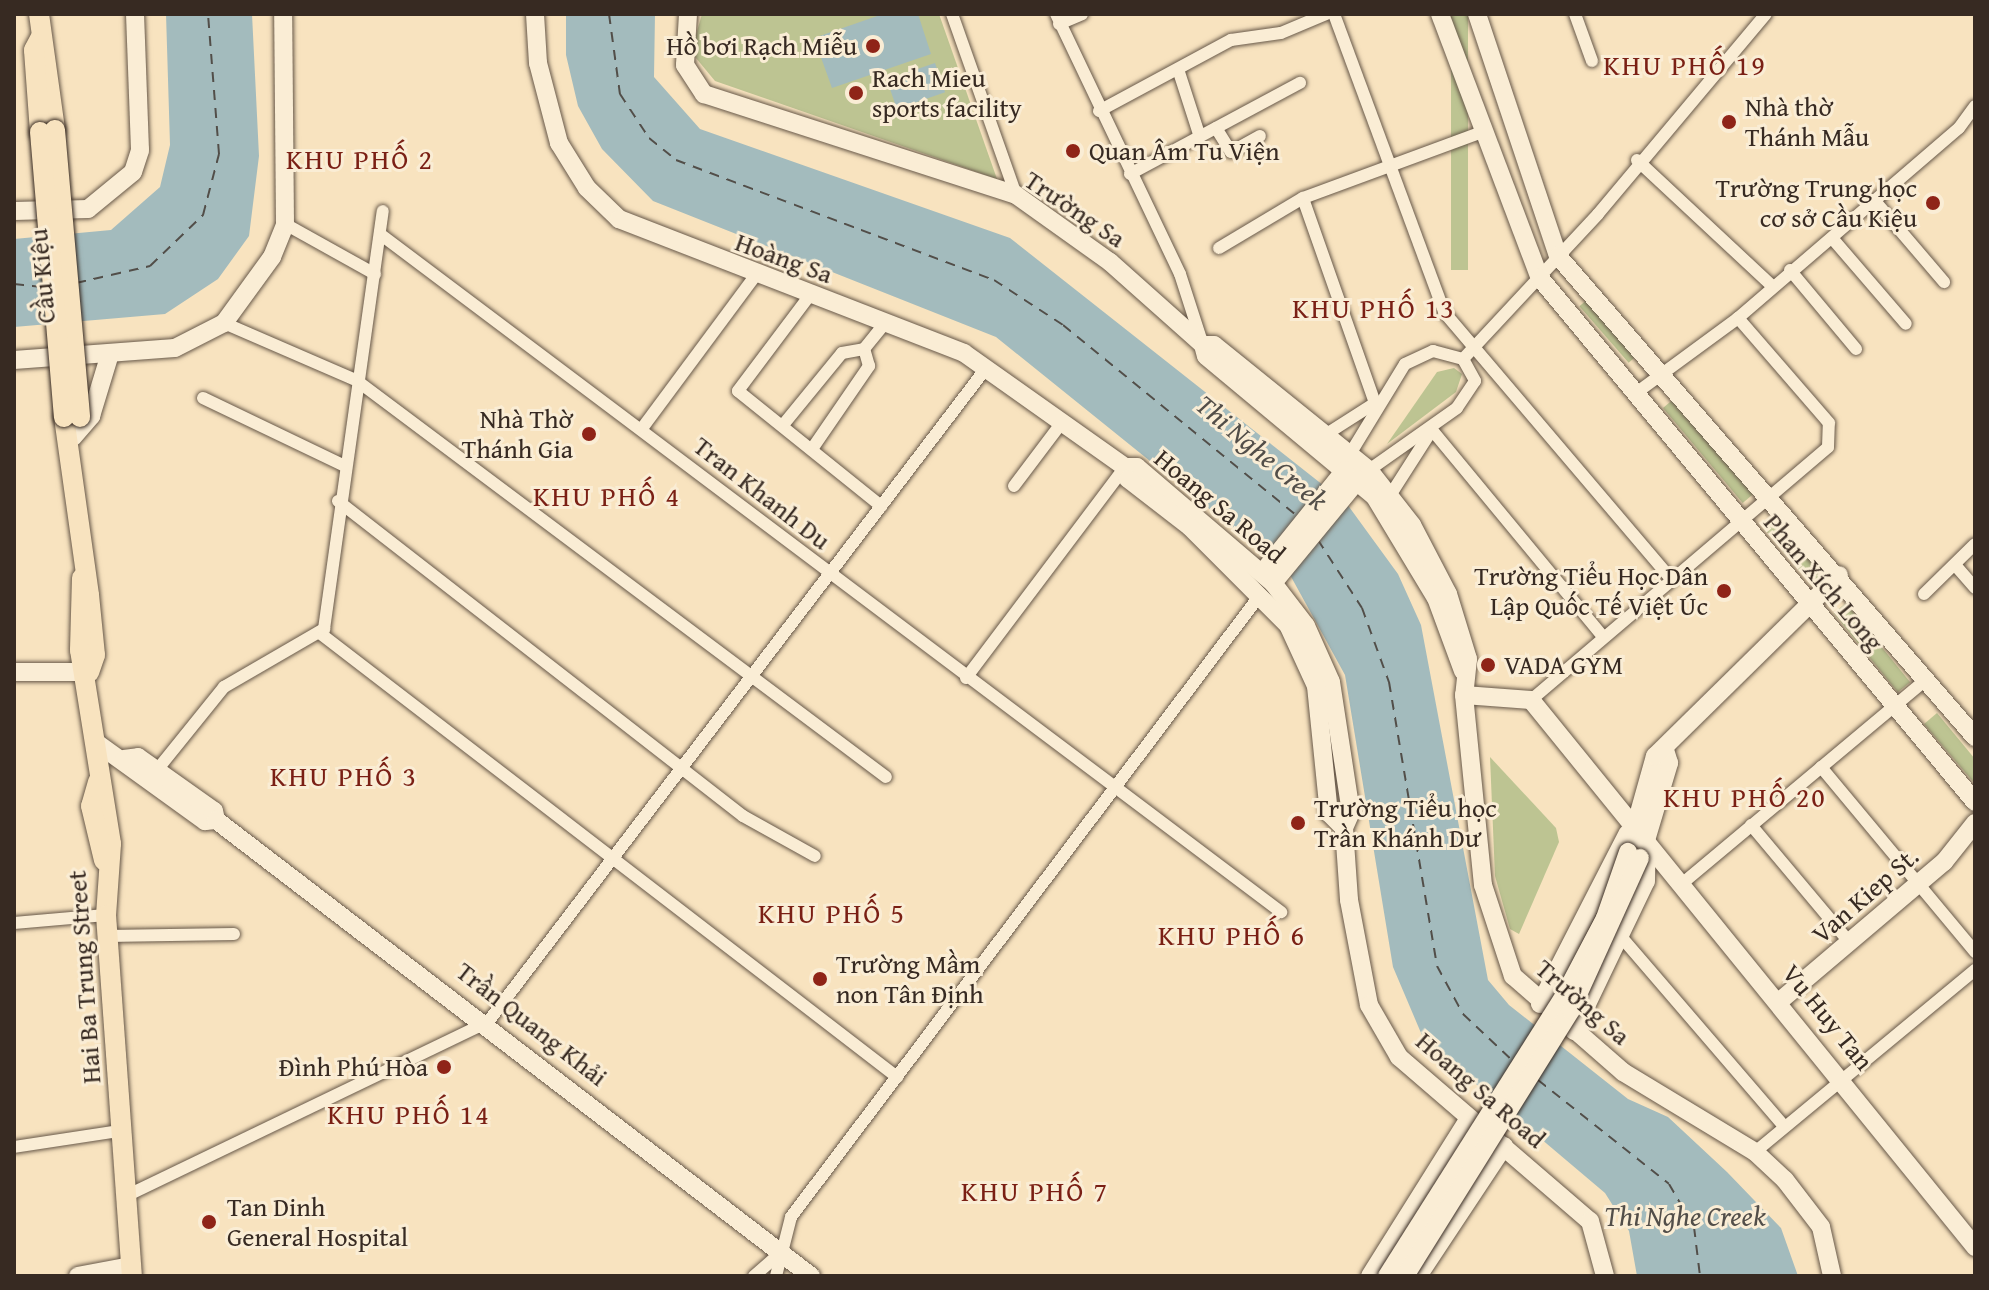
<!DOCTYPE html>
<meta charset="utf-8">
<style>
body{margin:0}
#map{position:relative;width:1989px;height:1290px;overflow:hidden;background:#f8e3bf;font-family:"Gentium Book Plus",serif}
div>[style]{position:absolute}
[style*='--x']{left:calc(var(--x)*1px);top:calc(var(--y)*1px);width:calc(var(--w)*1px);rotate:calc(var(--a)*1deg)}
.green>*{inset:0;background:#bdc492;transform-origin:0 0}
.water>*{inset:0;background:#a3bbbd;transform-origin:0 0}
.ferry>*{height:2px;margin-top:-1px;transform-origin:0;background:repeating-linear-gradient(90deg,#524e49 0 10px,transparent 0 18px)}
.roads{filter:drop-shadow(0 0 2px #675849) drop-shadow(0 0 2px #675849)}
.street>*{height:12px;margin:-6px;padding:0 6px;transform-origin:6px;border-radius:6px;background:#faedd5}
.secondary>*{height:18px;margin:-9px;padding:0 9px;transform-origin:9px;border-radius:9px;background:#faedd5}
.primary>*{height:20px;margin:-10px;padding:0 10px;transform-origin:10px;border-radius:10px;background:#f8e3bf}
.bridges{filter:drop-shadow(0 0 2px #372a22) drop-shadow(0 0 2px #372a22)}
.secondary-bridge>*{height:18px;margin:-9px;padding:0 9px;transform-origin:9px;border-radius:9px;background:#faedd5}
.primary-bridge>*{height:20px;margin:-10px;padding:0 10px;transform-origin:10px;border-radius:10px;background:#f8e3bf}
.dots>*{width:22px;height:22px;translate:-50% -50%;box-sizing:border-box;border:4px solid #faedd5;border-radius:50%}
span{translate:-50% -50%;white-space:nowrap;text-align:center;line-height:1.15;-webkit-text-stroke:6px #faedd5;paint-order:stroke}
.poi-label{font-size:26px;color:#372a22}
.right{translate:-100% -50%;text-align:right}
.left{translate:0 -50%;text-align:left}
.street-label{font-size:26px;color:#372a22}
.neighbourhood-label{font-size:28px;color:#7a1f14;letter-spacing:2px}
.water-label{font-size:28px;color:#524e49;font-style:italic}
.frame{position:absolute;inset:0;border:16px solid #372a22;pointer-events:none}
</style>
<div id="map">
<div class="green">
<div style="clip-path:polygon(702px 14px,939px 14px,997px 179px,715px 81px,691px 52px)"></div>
<div style="left:1451px;top:14px;width:17px;height:256px"></div>
<div style="left:1590px;top:297px;width:75px;height:14px;rotate:49deg"></div>
<div style="clip-path:polygon(1454px 368px,1462px 374px,1456px 392px,1387px 444px,1437px 372px)"></div>
<div style="left:1676px;top:397px;width:124px;height:17px;rotate:50deg"></div>
<div style="left:1776px;top:515px;width:82px;height:18px;rotate:50deg"></div>
<div style="left:1846px;top:603px;width:102px;height:16px;rotate:51deg"></div>
<div style="clip-path:polygon(1937px 713px,1975px 759px,1975px 784px,1924px 724px)"></div>
<div style="clip-path:polygon(1490px 757px,1556px 828px,1559px 842px,1519px 934px,1510px 929px,1495px 876px)"></div>
</div>
<div class="water">
<div style="clip-path:polygon(166px 14px,252px 14px,259px 156px,249px 236px,218px 279px,165px 314px,14px 327px,14px 239px,111px 230px,160px 187px,170px 145px)"></div>
<div style="clip-path:polygon(566px 14px,655px 14px,654px 77px,700px 129px,1010px 238px,1347px 504px,1398px 574px,1421px 625px,1488px 980px,1509px 1005px,1628px 1099px,1668px 1117px,1727px 1172px,1781px 1228px,1798px 1276px,1637px 1276px,1629px 1231px,1605px 1193px,1424px 1040px,1393px 967px,1345px 675px,1289px 573px,996px 337px,653px 201px,602px 149px,578px 106px,566px 55px)"></div>
<div style="clip-path:polygon(883px 14px,918px 14px,931px 54px,832px 88px,814px 38px)"></div>
<div style="left:935px;top:63px;width:31px;height:51px;rotate:71deg"></div>
</div>
<div class="ferry">
<div style="--x:609;--y:14;--w:81;--a:82.2"></div>
<div style="--x:620;--y:94;--w:53;--a:56.6"></div>
<div style="--x:649;--y:138;--w:35;--a:39"></div>
<div style="--x:676;--y:160;--w:340;--a:20.7"></div>
<div style="--x:994;--y:280;--w:82;--a:33.1"></div>
<div style="--x:1063;--y:325;--w:303;--a:39.2"></div>
<div style="--x:76;--y:283;--w:76;--a:-12.9"></div>
<div style="--x:150;--y:266;--w:74;--a:-43.9"></div>
<div style="--x:203;--y:215;--w:63;--a:-75.3"></div>
<div style="--x:219;--y:154;--w:140;--a:-94.5"></div>
<div style="--x:14;--y:284;--w:28;--a:6"></div>
<div style="--x:1318;--y:540;--w:81;--a:57.1"></div>
<div style="--x:1362;--y:608;--w:79;--a:70"></div>
<div style="--x:1389;--y:682;--w:288;--a:80.4"></div>
<div style="--x:1437;--y:966;--w:55;--a:61.6"></div>
<div style="--x:1463;--y:1014;--w:70;--a:43.3"></div>
<div style="--x:1538;--y:1080;--w:167;--a:38.4"></div>
<div style="--x:1669;--y:1184;--w:50;--a:59.8"></div>
<div style="--x:1694;--y:1227;--w:49;--a:83"></div>
</div>
<div class="roads">
<div class="street">
<div style="--x:952;--y:14;--w:192;--a:70.5"></div>
<div style="--x:1056;--y:14;--w:288;--a:64.5"></div>
<div style="--x:1180;--y:274;--w:71;--a:72.1"></div>
<div style="--x:1334;--y:14;--w:318;--a:69.7"></div>
<div style="--x:1444;--y:312;--w:350;--a:49.6"></div>
<div style="--x:1575;--y:14;--w:50;--a:70.1"></div>
<div style="--x:1059;--y:24;--w:25;--a:-23"></div>
<div style="--x:1178;--y:69;--w:71;--a:72.1"></div>
<div style="--x:1099;--y:111;--w:150;--a:-28.3"></div>
<div style="--x:1231;--y:40;--w:50;--a:-8"></div>
<div style="--x:1281;--y:33;--w:49;--a:-22.9"></div>
<div style="--x:1216;--y:128;--w:28;--a:58"></div>
<div style="--x:1231;--y:152;--w:33;--a:-29"></div>
<div style="--x:1637;--y:160;--w:185;--a:43"></div>
<div style="--x:1130;--y:174;--w:193;--a:-28.2"></div>
<div style="--x:1874;--y:200;--w:108;--a:49.5"></div>
<div style="--x:285;--y:224;--w:103;--a:29.1"></div>
<div style="--x:380;--y:234;--w:1128;--a:36.96"></div>
<div style="--x:1832;--y:238;--w:113;--a:49.3"></div>
<div style="--x:1219;--y:248;--w:98;--a:-30.8"></div>
<div style="--x:1790;--y:270;--w:103;--a:50.1"></div>
<div style="--x:810;--y:295;--w:120;--a:126.9"></div>
<div style="--x:738;--y:391;--w:184;--a:38.8"></div>
<div style="--x:224;--y:323;--w:144;--a:23.4"></div>
<div style="--x:356;--y:380;--w:662;--a:36.84"></div>
<div style="--x:1463;--y:359;--w:198;--a:-47"></div>
<div style="--x:1598;--y:214;--w:261;--a:-50"></div>
<div style="--x:1636;--y:393;--w:127;--a:-36.3"></div>
<div style="--x:1738;--y:318;--w:291;--a:-40.7"></div>
<div style="--x:1959;--y:128;--w:27;--a:-54"></div>
<div style="--x:203;--y:398;--w:157;--a:25.6"></div>
<div style="--x:783;--y:425;--w:93;--a:-50.7"></div>
<div style="--x:842;--y:353;--w:22;--a:-10"></div>
<div style="--x:864;--y:349;--w:33;--a:-51"></div>
<div style="--x:643;--y:427;--w:189;--a:-53.4"></div>
<div style="--x:1325;--y:435;--w:59;--a:-32.6"></div>
<div style="--x:1375;--y:403;--w:217;--a:-109.4"></div>
<div style="--x:1303;--y:198;--w:191;--a:-20.2"></div>
<div style="--x:812;--y:449;--w:101;--a:-55.5"></div>
<div style="--x:869;--y:366;--w:18;--a:-106"></div>
<div style="--x:1350;--y:454;--w:105;--a:-58.6"></div>
<div style="--x:1405;--y:364;--w:31;--a:-25"></div>
<div style="--x:1433;--y:351;--w:31;--a:15"></div>
<div style="--x:1463;--y:359;--w:25;--a:61"></div>
<div style="--x:1475;--y:381;--w:32;--a:124"></div>
<div style="--x:1457;--y:408;--w:108;--a:144.8"></div>
<div style="--x:1014;--y:486;--w:81;--a:-53"></div>
<div style="--x:1391;--y:494;--w:76;--a:-57.4"></div>
<div style="--x:1432;--y:430;--w:268;--a:50.4"></div>
<div style="--x:338;--y:501;--w:513;--a:37.87"></div>
<div style="--x:743;--y:816;--w:82;--a:29.1"></div>
<div style="--x:1956;--y:566;--w:29;--a:49"></div>
<div style="--x:1924;--y:594;--w:71;--a:-44.4"></div>
<div style="--x:321;--y:634;--w:727;--a:37.56"></div>
<div style="--x:966;--y:678;--w:264;--a:-53"></div>
<div style="--x:1531;--y:700;--w:390;--a:-40.4"></div>
<div style="--x:1828;--y:447;--w:24;--a:-88"></div>
<div style="--x:1829;--y:423;--w:139;--a:-130.9"></div>
<div style="--x:1821;--y:767;--w:241;--a:50.2"></div>
<div style="--x:157;--y:770;--w:107;--a:-51.1"></div>
<div style="--x:224;--y:687;--w:116;--a:-30.1"></div>
<div style="--x:324;--y:629;--w:422;--a:-82"></div>
<div style="--x:1751;--y:825;--w:154;--a:50"></div>
<div style="--x:1684;--y:882;--w:317;--a:-39.9"></div>
<div style="--x:14;--y:923;--w:92;--a:-5"></div>
<div style="--x:107;--y:936;--w:127;--a:-0.9"></div>
<div style="--x:1623;--y:939;--w:247;--a:49.3"></div>
<div style="--x:14;--y:1147;--w:106;--a:-8.7"></div>
<div style="--x:1755;--y:1152;--w:286;--a:-39.6"></div>
<div style="--x:126;--y:1196;--w:402;--a:-25.7"></div>
<div style="--x:488;--y:1022;--w:823;--a:-52.7"></div>
<div style="--x:754;--y:1276;--w:33;--a:-41"></div>
<div style="--x:776;--y:1276;--w:61;--a:-75.7"></div>
<div style="--x:791;--y:1217;--w:779;--a:-52.98"></div>
</div>
<div class="secondary">
<div style="--x:535;--y:14;--w:49;--a:86.5"></div>
<div style="--x:538;--y:63;--w:83;--a:75.3"></div>
<div style="--x:559;--y:143;--w:53;--a:58.1"></div>
<div style="--x:587;--y:188;--w:45;--a:44.1"></div>
<div style="--x:619;--y:219;--w:370;--a:21.2"></div>
<div style="--x:964;--y:353;--w:197;--a:35.3"></div>
<div style="--x:1125;--y:467;--w:12;--a:0"></div>
<div style="--x:1137;--y:467;--w:179;--a:40.5"></div>
<div style="--x:1273;--y:583;--w:54;--a:52.5"></div>
<div style="--x:1306;--y:626;--w:61;--a:65.9"></div>
<div style="--x:1331;--y:682;--w:132;--a:81.3"></div>
<div style="--x:1351;--y:812;--w:17;--a:114"></div>
<div style="--x:1344;--y:828;--w:72;--a:86"></div>
<div style="--x:1349;--y:900;--w:107;--a:79.2"></div>
<div style="--x:1369;--y:1005;--w:60;--a:60"></div>
<div style="--x:1399;--y:1057;--w:252;--a:40.7"></div>
<div style="--x:1590;--y:1221;--w:57;--a:74.7"></div>
<div style="--x:688;--y:14;--w:51;--a:93.4"></div>
<div style="--x:685;--y:65;--w:35;--a:57"></div>
<div style="--x:704;--y:94;--w:328;--a:17.9"></div>
<div style="--x:1016;--y:195;--w:115;--a:35.5"></div>
<div style="--x:1110;--y:262;--w:125;--a:41.7"></div>
<div style="--x:1203;--y:345;--w:11;--a:75"></div>
<div style="--x:1206;--y:356;--w:220;--a:39.8"></div>
<div style="--x:1375;--y:497;--w:118;--a:58.9"></div>
<div style="--x:1436;--y:598;--w:78;--a:69.7"></div>
<div style="--x:1440;--y:14;--w:282;--a:69.3"></div>
<div style="--x:1540;--y:278;--w:681;--a:50.3"></div>
<div style="--x:1477;--y:14;--w:255;--a:71.5"></div>
<div style="--x:1558;--y:256;--w:637;--a:49.08"></div>
<div style="--x:14;--y:211;--w:74;--a:-1.5"></div>
<div style="--x:88;--y:209;--w:58;--a:-39.4"></div>
<div style="--x:133;--y:172;--w:23;--a:-72"></div>
<div style="--x:140;--y:150;--w:136;--a:-92.1"></div>
<div style="--x:1203;--y:345;--w:11;--a:0"></div>
<div style="--x:1214;--y:345;--w:199;--a:38.9"></div>
<div style="--x:1369;--y:470;--w:70;--a:52"></div>
<div style="--x:1412;--y:525;--w:78;--a:62.4"></div>
<div style="--x:1448;--y:594;--w:68;--a:72.9"></div>
<div style="--x:1468;--y:659;--w:36;--a:96"></div>
<div style="--x:1464;--y:695;--w:191;--a:84.3"></div>
<div style="--x:1483;--y:885;--w:96;--a:71.8"></div>
<div style="--x:1513;--y:976;--w:146;--a:41.1"></div>
<div style="--x:1623;--y:1072;--w:154;--a:31.2"></div>
<div style="--x:1755;--y:1152;--w:41;--a:43"></div>
<div style="--x:1785;--y:1180;--w:59;--a:52.5"></div>
<div style="--x:1821;--y:1227;--w:50;--a:77.3"></div>
<div style="--x:14;--y:360;--w:161;--a:-4.3"></div>
<div style="--x:175;--y:348;--w:55;--a:-27"></div>
<div style="--x:224;--y:323;--w:82;--a:-54"></div>
<div style="--x:272;--y:257;--w:35;--a:-68"></div>
<div style="--x:285;--y:224;--w:210;--a:-90.5"></div>
<div style="--x:73;--y:437;--w:28;--a:-49"></div>
<div style="--x:91;--y:416;--w:62;--a:-73"></div>
<div style="--x:1125;--y:467;--w:12;--a:76"></div>
<div style="--x:1128;--y:479;--w:78;--a:37.7"></div>
<div style="--x:1190;--y:527;--w:139;--a:45"></div>
<div style="--x:1288;--y:625;--w:67;--a:65.3"></div>
<div style="--x:1316;--y:686;--w:128;--a:84.2"></div>
<div style="--x:1329;--y:813;--w:21;--a:45"></div>
<div style="--x:1263;--y:572;--w:131;--a:-51.2"></div>
<div style="--x:1273;--y:583;--w:134;--a:-50.5"></div>
<div style="--x:14;--y:672;--w:75;--a:0"></div>
<div style="--x:1464;--y:695;--w:67;--a:4.3"></div>
<div style="--x:1531;--y:700;--w:705;--a:50.93"></div>
<div style="--x:94;--y:741;--w:137;--a:35.8"></div>
<div style="--x:205;--y:821;--w:11;--a:-5"></div>
<div style="--x:124;--y:759;--w:14;--a:-8"></div>
<div style="--x:138;--y:757;--w:93;--a:35.4"></div>
<div style="--x:214;--y:811;--w:9;--a:77"></div>
<div style="--x:216;--y:820;--w:750;--a:37.47"></div>
<div style="--x:1644;--y:847;--w:88;--a:-73.4"></div>
<div style="--x:1669;--y:763;--w:14;--a:-107"></div>
<div style="--x:1628;--y:852;--w:100;--a:-74.3"></div>
<div style="--x:1655;--y:756;--w:258;--a:-44.5"></div>
<div style="--x:1781;--y:1000;--w:214;--a:-40.3"></div>
<div style="--x:1944;--y:862;--w:50;--a:-51.5"></div>
<div style="--x:1540;--y:1004;--w:192;--a:-62.8"></div>
<div style="--x:1574;--y:1031;--w:166;--a:-64.4"></div>
<div style="--x:1646;--y:881;--w:39;--a:-89"></div>
<div style="--x:78;--y:1276;--w:54;--a:-10.7"></div>
<div style="--x:1370;--y:1276;--w:186;--a:-57.9"></div>
<div style="--x:1418;--y:1276;--w:156;--a:-56.5"></div>
</div>
<div class="primary">
<div style="--x:39;--y:14;--w:117;--a:82.1"></div>
<div style="--x:40;--y:132;--w:82;--a:-94.2"></div>
<div style="--x:34;--y:50;--w:15;--a:-62"></div>
<div style="--x:64;--y:417;--w:180;--a:82"></div>
<div style="--x:89;--y:595;--w:60;--a:84.3"></div>
<div style="--x:95;--y:655;--w:18;--a:109"></div>
<div style="--x:82;--y:578;--w:72;--a:91.6"></div>
<div style="--x:80;--y:650;--w:196;--a:80.9"></div>
<div style="--x:111;--y:844;--w:71;--a:94"></div>
<div style="--x:106;--y:915;--w:362;--a:85.9"></div>
<div style="--x:98;--y:782;--w:25;--a:106"></div>
<div style="--x:91;--y:806;--w:56;--a:76.5"></div>
</div>
</div>
<div class="bridges">
<div class="secondary-bridge">
<div style="--x:1387;--y:1276;--w:331;--a:-57.7"></div>
<div style="--x:1564;--y:996;--w:88;--a:-62.3"></div>
<div style="--x:1605;--y:918;--w:70;--a:-70.8"></div>
<div style="--x:1405;--y:1276;--w:314;--a:-58"></div>
<div style="--x:1571;--y:1010;--w:167;--a:-65.6"></div>
</div>
<div class="primary-bridge">
<div style="--x:55;--y:130;--w:288;--a:85"></div>
<div style="--x:40;--y:132;--w:286;--a:85.2"></div>
</div>
</div>
<div class="dots">
<div style="left:873px;top:46px;background:#8f2418"></div>
<div style="left:856px;top:93px;background:#8f2418"></div>
<div style="left:1729px;top:122px;background:#8f2418"></div>
<div style="left:1073px;top:151px;background:#8f2418"></div>
<div style="left:1933px;top:203px;background:#8f2418"></div>
<div style="left:589px;top:434px;background:#8f2418"></div>
<div style="left:1724px;top:591px;background:#8f2418"></div>
<div style="left:1488px;top:665px;background:#8f2418"></div>
<div style="left:1298px;top:823px;background:#8f2418"></div>
<div style="left:820px;top:979px;background:#8f2418"></div>
<div style="left:444px;top:1067px;background:#8f2418"></div>
<div style="left:209px;top:1222px;background:#8f2418"></div>
</div>
<div class="poi-label">
<span class="right" style="left:857px;top:46px">Hồ bơi Rạch Miễu</span>
<span class="left" style="left:872px;top:93px">Rach Mieu<br>sports facility</span>
<span class="left" style="left:1745px;top:122px">Nhà thờ<br>Thánh Mẫu</span>
<span class="left" style="left:1089px;top:151px">Quan Âm Tu Viện</span>
<span class="right" style="left:1917px;top:203px">Trường Trung học<br>cơ sở Cầu Kiệu</span>
<span class="right" style="left:573px;top:434px">Nhà Thờ<br>Thánh Gia</span>
<span class="right" style="left:1708px;top:591px">Trường Tiểu Học Dân<br>Lập Quốc Tế Việt Úc</span>
<span class="left" style="left:1504px;top:665px">VADA GYM</span>
<span class="left" style="left:1314px;top:823px">Trường Tiểu học<br>Trần Khánh Dư</span>
<span class="left" style="left:836px;top:979px">Trường Mầm<br>non Tân Định</span>
<span class="right" style="left:428px;top:1067px">Đình Phú Hòa</span>
<span class="left" style="left:227px;top:1222px">Tan Dinh<br>General Hospital</span>
</div>
<div class="street-label">
<span style="left:1075px;top:209px;rotate:34deg">Trường Sa</span>
<span style="left:784px;top:258px;rotate:20deg">Hoàng Sa</span>
<span style="left:42px;top:276px;rotate:-95deg">Cầu Kiệu</span>
<span style="left:762px;top:493px;rotate:38deg">Tran Khanh Du</span>
<span style="left:1220px;top:506px;rotate:40deg">Hoang Sa Road</span>
<span style="left:1824px;top:582px;rotate:50deg">Phan Xích Long</span>
<span style="left:1865px;top:895px;rotate:-41deg">Van Kiep St.</span>
<span style="left:84px;top:977px;rotate:-94deg">Hai Ba Trung Street</span>
<span style="left:1583px;top:1002px;rotate:41deg">Trường Sa</span>
<span style="left:1828px;top:1017px;rotate:51deg">Vu Huy Tan</span>
<span style="left:532px;top:1024px;rotate:38deg">Trần Quang Khải</span>
<span style="left:1481px;top:1090px;rotate:41deg">Hoang Sa Road</span>
</div>
<div class="neighbourhood-label">
<span style="left:1685px;top:65px">KHU PHỐ 19</span>
<span style="left:360px;top:159px">KHU PHỐ 2</span>
<span style="left:1374px;top:308px">KHU PHỐ 13</span>
<span style="left:607px;top:496px">KHU PHỐ 4</span>
<span style="left:344px;top:776px">KHU PHỐ 3</span>
<span style="left:1745px;top:797px">KHU PHỐ 20</span>
<span style="left:832px;top:913px">KHU PHỐ 5</span>
<span style="left:1232px;top:935px">KHU PHỐ 6</span>
<span style="left:409px;top:1114px">KHU PHỐ 14</span>
<span style="left:1035px;top:1191px">KHU PHỐ 7</span>
</div>
<div class="water-label">
<span style="left:1262px;top:452px;rotate:40deg">Thi Nghe Creek</span>
<span style="left:1685px;top:1216px">Thi Nghe Creek</span>
</div>
<div class="frame"></div>
</div>
